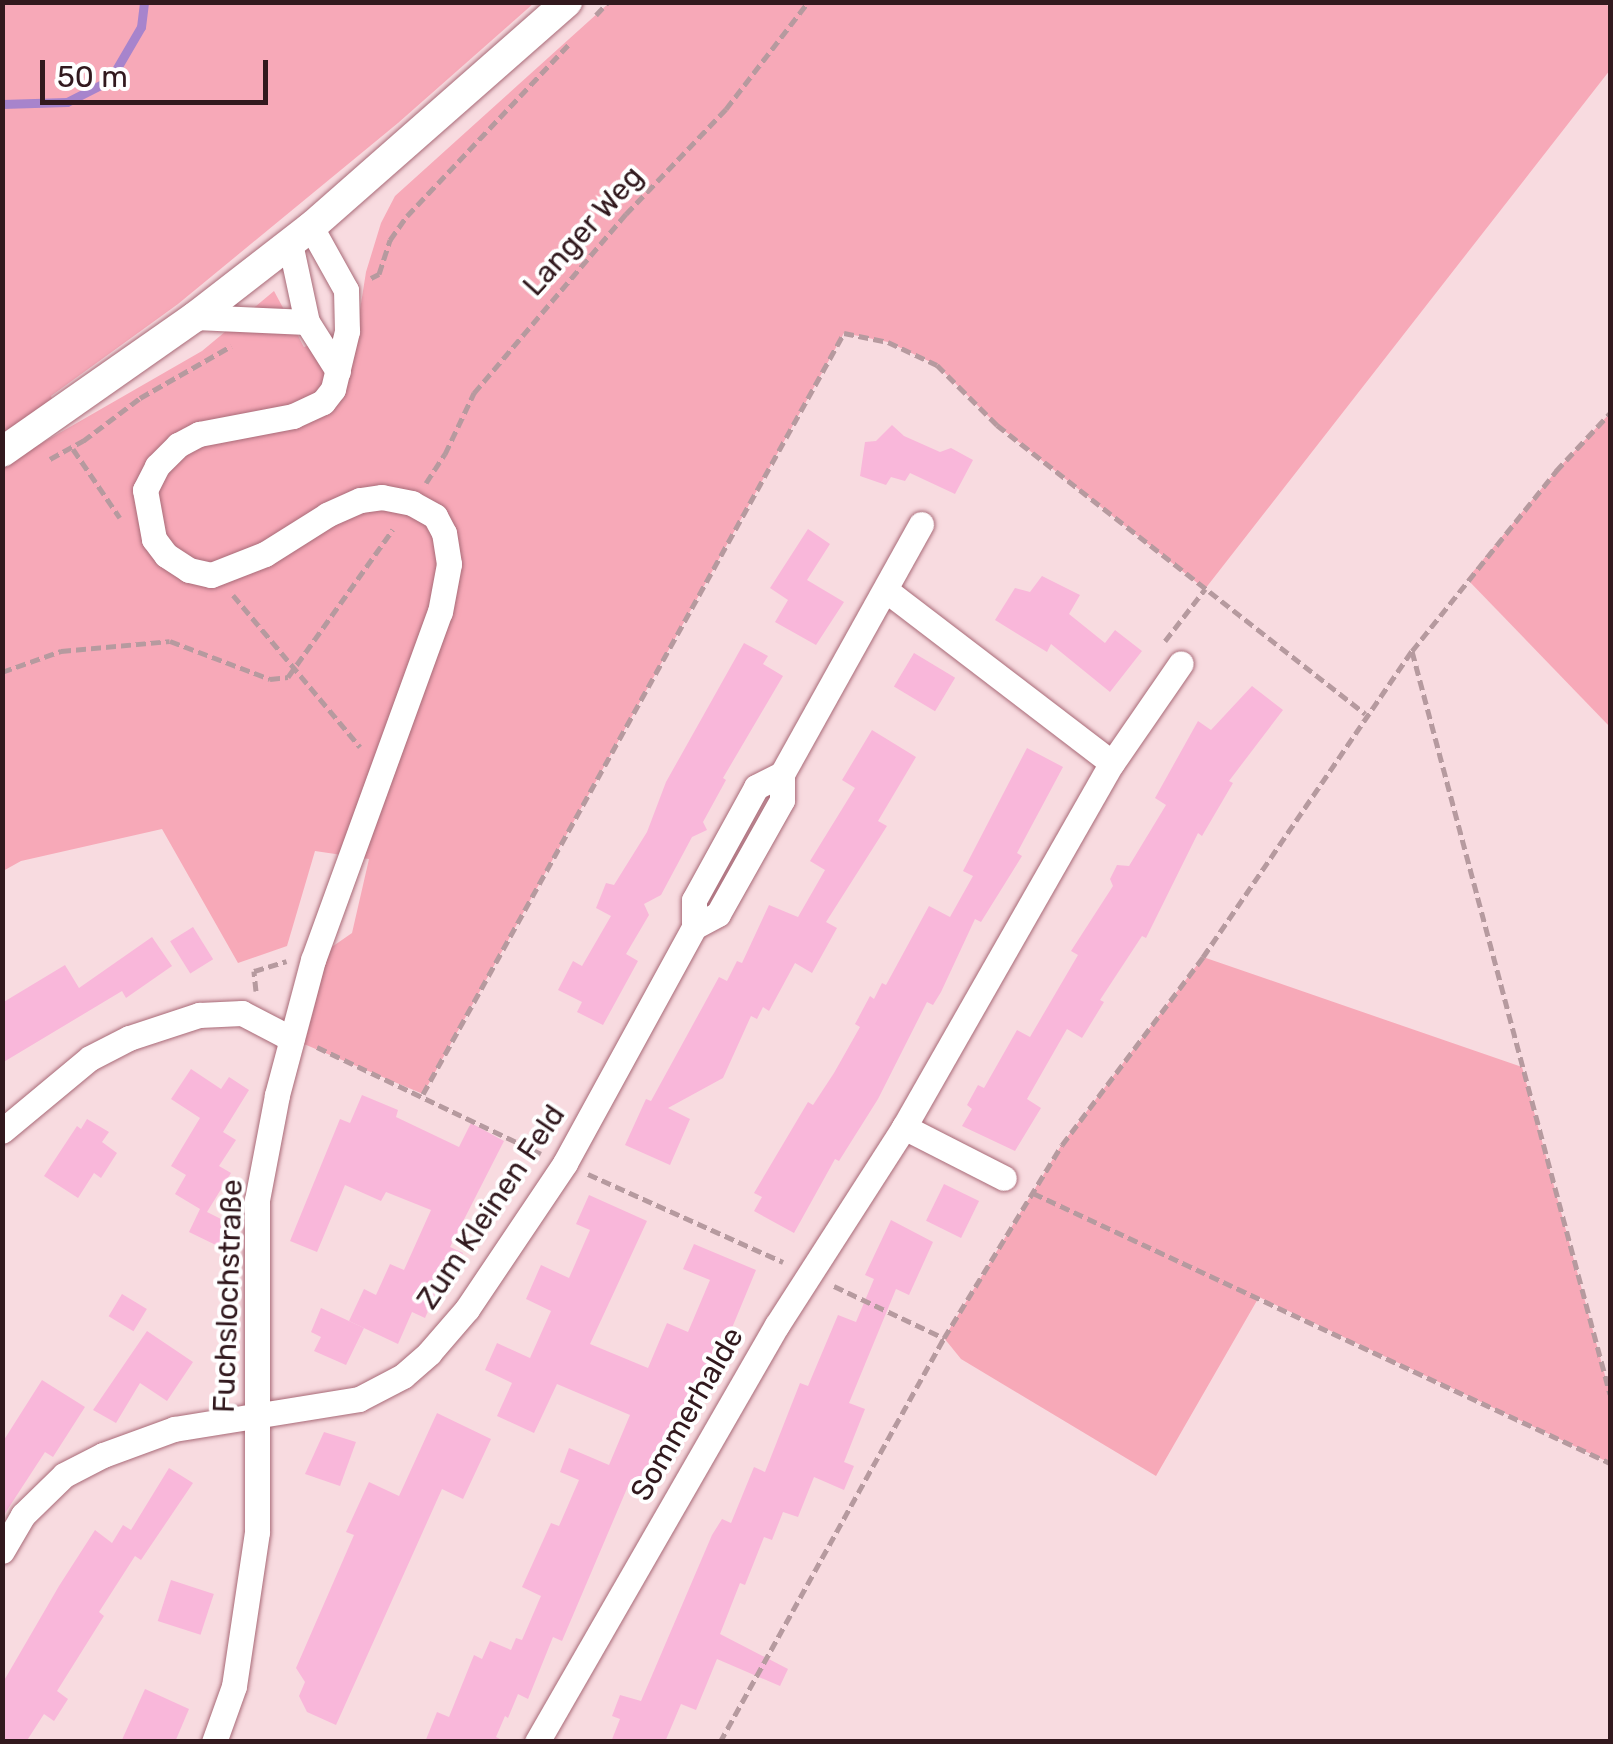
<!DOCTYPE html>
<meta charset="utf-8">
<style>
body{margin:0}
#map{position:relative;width:1613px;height:1744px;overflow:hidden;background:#f8dbe0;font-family:Rubik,sans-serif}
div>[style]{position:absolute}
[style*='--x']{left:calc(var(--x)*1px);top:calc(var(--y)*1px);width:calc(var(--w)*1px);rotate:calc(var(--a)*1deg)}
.green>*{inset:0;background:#f7a9b8}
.stream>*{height:9px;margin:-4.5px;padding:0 4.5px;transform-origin:4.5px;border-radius:4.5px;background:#a784cc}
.building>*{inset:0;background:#f9b7da;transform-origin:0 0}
.path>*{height:5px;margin-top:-2.5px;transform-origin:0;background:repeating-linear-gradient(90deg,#b69a9f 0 10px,transparent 0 15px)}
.roads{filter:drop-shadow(0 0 2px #a86a77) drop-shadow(0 0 2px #a86a77)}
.minor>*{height:25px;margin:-12.5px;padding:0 12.5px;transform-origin:12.5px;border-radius:12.5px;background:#fff}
.tertiary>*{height:30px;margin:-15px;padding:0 15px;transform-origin:15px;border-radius:15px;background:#fff}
span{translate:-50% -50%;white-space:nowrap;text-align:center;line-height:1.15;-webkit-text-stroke:8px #fff;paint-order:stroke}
.street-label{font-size:30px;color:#32191e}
.frame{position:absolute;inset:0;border:5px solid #32191e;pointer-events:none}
.scale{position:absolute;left:40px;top:60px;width:228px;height:45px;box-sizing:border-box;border:5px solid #32191e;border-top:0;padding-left:12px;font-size:30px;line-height:35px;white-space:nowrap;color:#32191e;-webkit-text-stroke:8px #fff;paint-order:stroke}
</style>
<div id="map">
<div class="green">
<div style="clip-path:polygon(1605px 2px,1610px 9px,1610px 70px,1205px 589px,997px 425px,937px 365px,888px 342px,844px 333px,423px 1094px,292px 1039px,313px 960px,352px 933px,369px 859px,315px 851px,287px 946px,238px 963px,162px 829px,21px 861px,3px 871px,2px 466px,202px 351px,274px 291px,304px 347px,357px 329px,366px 272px,381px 223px,395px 196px,609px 3px)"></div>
<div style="clip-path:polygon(2px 3px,534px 3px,398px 123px,178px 304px,51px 396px,57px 414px,3px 452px)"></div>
<div style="clip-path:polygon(1610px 413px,1610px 727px,1467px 579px,1556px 471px)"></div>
<div style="clip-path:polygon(1203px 957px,1522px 1067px,1610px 1394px,1610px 1463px,1259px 1297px,1156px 1476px,961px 1359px,944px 1338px,1062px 1144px)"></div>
</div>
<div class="stream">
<div style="--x:2;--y:104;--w:65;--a:-1.8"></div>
<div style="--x:67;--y:102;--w:48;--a:-27.1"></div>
<div style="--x:110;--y:80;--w:61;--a:-59.7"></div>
<div style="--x:141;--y:27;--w:25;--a:-83"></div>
</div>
<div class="building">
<div style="clip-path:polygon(892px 425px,904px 436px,940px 452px,951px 448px,973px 460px,955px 494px,910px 473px,905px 481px,891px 477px,886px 485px,860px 476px,865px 442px,876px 441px)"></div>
<div style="clip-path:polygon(808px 529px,830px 544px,807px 580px,844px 602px,816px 645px,775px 622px,788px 600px,770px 588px)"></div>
<div style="clip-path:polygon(1042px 576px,1080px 595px,1069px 614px,1105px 643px,1115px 630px,1142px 651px,1110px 692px,1051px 644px,1047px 652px,995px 620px,1015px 588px,1030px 592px)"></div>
<div style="clip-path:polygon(744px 643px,768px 656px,763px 664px,783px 676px,723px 778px,726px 780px,703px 822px,707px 830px,692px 837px,661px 895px,644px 904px,649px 915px,626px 954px,638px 961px,603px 1025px,577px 1012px,582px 1002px,558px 990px,573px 961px,582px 966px,611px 916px,596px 908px,606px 883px,614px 885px,647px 832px,666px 782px)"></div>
<div style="left:914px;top:653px;width:48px;height:39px;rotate:31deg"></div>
<div style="clip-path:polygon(1252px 686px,1283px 710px,1229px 781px,1233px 783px,1202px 836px,1198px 833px,1146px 938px,1142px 936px,1100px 1000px,1104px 1002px,1082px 1038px,1067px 1029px,1027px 1099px,1041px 1108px,1015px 1151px,962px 1126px,972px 1109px,967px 1105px,978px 1085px,984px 1088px,1017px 1030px,1030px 1037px,1078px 955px,1071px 951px,1113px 886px,1110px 879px,1117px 865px,1129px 866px,1166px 805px,1155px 798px,1198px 721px,1211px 730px)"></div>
<div style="clip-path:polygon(872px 730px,916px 757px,878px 821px,887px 826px,826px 922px,837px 928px,812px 973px,795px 963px,769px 1011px,763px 1007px,757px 1019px,751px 1016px,723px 1078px,668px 1108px,690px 1119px,670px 1165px,625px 1145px,646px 1099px,651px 1101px,719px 977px,727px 981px,737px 961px,742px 963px,769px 905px,798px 917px,825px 870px,810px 861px,855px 788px,842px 780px)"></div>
<div style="clip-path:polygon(1027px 748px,1063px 767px,1017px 853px,1022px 856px,981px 922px,975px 919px,941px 992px,933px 1005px,927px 1002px,878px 1099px,839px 1161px,835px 1159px,794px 1233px,754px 1211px,762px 1197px,754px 1193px,808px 1102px,813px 1105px,834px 1073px,860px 1027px,855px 1024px,870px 996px,874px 999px,882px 983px,886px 985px,929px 906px,950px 917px,973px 876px,963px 871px)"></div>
<div style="left:193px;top:927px;width:38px;height:27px;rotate:58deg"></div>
<div style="clip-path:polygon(152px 937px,172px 966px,126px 998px,122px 991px,2px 1063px,2px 1003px,65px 965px,79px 988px)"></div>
<div style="clip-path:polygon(191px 1069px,221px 1089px,229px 1077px,249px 1090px,223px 1132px,236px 1140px,219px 1166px,231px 1173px,207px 1212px,235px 1226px,224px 1249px,189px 1232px,200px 1209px,175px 1194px,186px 1175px,171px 1166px,200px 1118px,171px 1099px)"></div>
<div style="clip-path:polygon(362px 1095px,398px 1110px,396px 1117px,459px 1147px,471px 1123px,504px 1141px,450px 1247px,463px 1253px,447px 1290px,439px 1286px,425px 1318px,412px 1312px,398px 1344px,349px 1321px,364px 1289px,376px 1295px,390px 1264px,404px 1270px,431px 1210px,386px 1192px,381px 1201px,345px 1185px,317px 1252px,290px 1241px,340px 1119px,350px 1123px)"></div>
<div style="clip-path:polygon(87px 1119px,109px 1132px,102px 1142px,117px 1153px,101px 1178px,94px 1173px,78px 1198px,44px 1176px,77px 1126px,81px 1129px)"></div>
<div style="left:944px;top:1184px;width:39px;height:41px;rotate:26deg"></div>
<div style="clip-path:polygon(589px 1195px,647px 1221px,590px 1344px,648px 1368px,667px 1323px,688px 1332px,710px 1280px,683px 1269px,694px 1244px,756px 1270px,700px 1405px,688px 1400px,651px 1487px,631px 1479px,562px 1641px,553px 1637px,528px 1699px,518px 1694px,508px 1718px,505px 1716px,496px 1737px,506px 1742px,425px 1742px,437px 1712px,449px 1717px,474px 1655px,482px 1659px,490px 1641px,511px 1650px,516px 1638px,522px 1640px,541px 1596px,522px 1587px,551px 1523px,559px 1526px,579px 1480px,560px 1472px,569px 1448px,609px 1465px,630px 1415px,557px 1384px,534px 1433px,497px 1416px,512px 1383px,485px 1370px,497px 1343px,530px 1358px,551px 1311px,526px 1299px,541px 1265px,569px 1278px,590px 1230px,576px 1224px)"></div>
<div style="clip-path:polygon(891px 1220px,933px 1242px,909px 1295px,896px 1289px,849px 1403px,865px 1409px,844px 1462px,854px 1466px,844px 1490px,814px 1477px,798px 1517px,783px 1512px,772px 1540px,764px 1537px,745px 1585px,740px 1583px,720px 1634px,788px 1669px,780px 1686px,717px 1659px,696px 1710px,681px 1704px,665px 1742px,611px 1742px,620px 1719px,612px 1716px,620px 1695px,641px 1701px,712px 1535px,722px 1519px,731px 1523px,754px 1467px,765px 1472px,800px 1383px,808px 1386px,838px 1315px,856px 1322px,874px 1279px,865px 1275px)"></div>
<div style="left:122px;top:1294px;width:29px;height:26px;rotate:31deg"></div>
<div style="clip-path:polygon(321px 1308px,364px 1328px,346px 1365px,314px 1351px,321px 1337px,311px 1332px)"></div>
<div style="clip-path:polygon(147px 1331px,193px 1362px,167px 1401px,140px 1383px,116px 1423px,93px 1410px)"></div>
<div style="clip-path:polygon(42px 1380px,85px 1407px,53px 1457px,45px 1452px,2px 1518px,2px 1443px)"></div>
<div style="clip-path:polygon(437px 1413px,491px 1439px,463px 1499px,442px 1489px,336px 1725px,307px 1712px,299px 1696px,305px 1682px,296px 1668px,354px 1535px,346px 1532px,369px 1482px,399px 1496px)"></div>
<div style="clip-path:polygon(324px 1432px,356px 1442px,340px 1486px,305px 1474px)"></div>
<div style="clip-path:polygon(169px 1468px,193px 1483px,141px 1560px,135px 1556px,99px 1612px,104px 1616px,57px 1691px,68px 1699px,54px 1721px,44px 1714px,26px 1742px,2px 1742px,2px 1684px,59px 1586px,95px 1530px,112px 1543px,123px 1525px,131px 1530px)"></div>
<div style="left:171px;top:1580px;width:45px;height:43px;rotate:18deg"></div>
<div style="clip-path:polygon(145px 1689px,189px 1709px,175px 1742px,121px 1742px)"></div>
</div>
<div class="path">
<div style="--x:596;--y:15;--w:18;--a:-47"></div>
<div style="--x:371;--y:278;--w:9;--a:-27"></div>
<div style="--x:379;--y:274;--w:36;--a:-72"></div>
<div style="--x:390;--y:240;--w:29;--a:-55"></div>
<div style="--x:407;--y:216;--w:235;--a:-46.7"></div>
<div style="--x:73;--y:449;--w:83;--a:55.7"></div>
<div style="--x:50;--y:459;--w:38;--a:-29"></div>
<div style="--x:83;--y:441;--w:71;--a:-37"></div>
<div style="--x:140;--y:398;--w:105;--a:-29.7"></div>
<div style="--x:426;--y:483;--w:35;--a:-57"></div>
<div style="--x:445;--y:454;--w:68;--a:-64.6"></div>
<div style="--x:474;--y:393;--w:235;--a:-49.7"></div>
<div style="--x:626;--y:214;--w:145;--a:-46.4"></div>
<div style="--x:726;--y:109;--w:135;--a:-52.5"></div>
<div style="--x:233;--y:595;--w:198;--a:50.1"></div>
<div style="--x:1165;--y:641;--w:66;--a:-52.4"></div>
<div style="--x:1412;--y:651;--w:769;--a:75.08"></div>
<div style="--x:2;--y:672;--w:63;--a:-19.6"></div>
<div style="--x:61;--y:651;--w:109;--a:-5.2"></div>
<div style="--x:170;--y:641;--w:107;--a:20.8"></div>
<div style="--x:270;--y:679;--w:18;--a:-6"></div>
<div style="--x:288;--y:677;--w:181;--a:-54.6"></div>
<div style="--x:256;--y:991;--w:20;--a:-96"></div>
<div style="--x:254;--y:971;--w:34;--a:-17"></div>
<div style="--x:317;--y:1047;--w:248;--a:25.5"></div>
<div style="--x:423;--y:1094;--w:870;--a:-61.05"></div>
<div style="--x:844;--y:333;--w:45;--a:11.6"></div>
<div style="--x:888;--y:342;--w:54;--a:25.1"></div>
<div style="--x:937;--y:365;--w:85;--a:45"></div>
<div style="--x:997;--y:425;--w:468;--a:38.1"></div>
<div style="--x:588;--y:1174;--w:214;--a:24.3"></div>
<div style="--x:1033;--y:1193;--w:637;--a:25.08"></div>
<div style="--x:834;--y:1286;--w:122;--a:25.3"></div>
<div style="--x:720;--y:1742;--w:462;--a:-61"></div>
<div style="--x:944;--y:1338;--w:226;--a:-58.6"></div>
<div style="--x:1062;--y:1145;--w:235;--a:-53.1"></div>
<div style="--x:1203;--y:957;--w:371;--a:-55.7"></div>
<div style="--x:1412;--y:651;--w:231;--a:-51.3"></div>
<div style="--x:1556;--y:471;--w:79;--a:-47"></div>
</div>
<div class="roads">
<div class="minor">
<div style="--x:290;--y:243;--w:81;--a:77.9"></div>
<div style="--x:195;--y:317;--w:112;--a:2.6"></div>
<div style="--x:307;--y:322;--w:58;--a:57.7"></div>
<div style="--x:887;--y:591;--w:283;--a:37.4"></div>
<div style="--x:694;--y:927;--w:27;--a:-28"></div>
<div style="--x:718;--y:914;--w:131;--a:-60.7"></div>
<div style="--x:782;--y:800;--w:26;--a:-90"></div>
<div style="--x:782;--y:774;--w:286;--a:-60.9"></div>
<div style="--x:904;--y:1127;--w:112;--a:27"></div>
<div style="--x:2;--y:1131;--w:114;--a:-39.7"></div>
<div style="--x:90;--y:1058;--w:44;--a:-27.1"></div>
<div style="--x:129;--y:1038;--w:74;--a:-18.2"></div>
<div style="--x:199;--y:1015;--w:43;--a:-2.7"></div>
<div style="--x:242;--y:1013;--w:56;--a:27.5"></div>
<div style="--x:2;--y:1551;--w:42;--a:-59.7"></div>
<div style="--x:23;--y:1515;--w:57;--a:-44.3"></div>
<div style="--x:64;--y:1475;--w:44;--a:-27.1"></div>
<div style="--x:103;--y:1455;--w:76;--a:-20.1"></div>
<div style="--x:174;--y:1429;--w:187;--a:-9.2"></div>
<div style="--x:359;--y:1399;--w:50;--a:-27.6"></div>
<div style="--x:403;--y:1376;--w:35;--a:-41"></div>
<div style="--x:429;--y:1353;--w:58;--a:-49.2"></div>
<div style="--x:467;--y:1309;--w:176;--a:-56.1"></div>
<div style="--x:565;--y:1163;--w:269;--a:-61.3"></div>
<div style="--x:694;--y:927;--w:27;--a:-90"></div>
<div style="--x:694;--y:900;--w:129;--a:-61.2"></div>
<div style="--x:756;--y:787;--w:29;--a:-27"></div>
<div style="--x:214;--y:1742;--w:59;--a:-70.3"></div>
<div style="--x:234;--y:1686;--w:156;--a:-81.5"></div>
<div style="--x:257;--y:1532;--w:332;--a:-90"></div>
<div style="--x:257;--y:1200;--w:107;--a:-79.2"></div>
<div style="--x:277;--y:1095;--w:140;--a:-75.1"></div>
<div style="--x:313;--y:960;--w:370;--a:-70"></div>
<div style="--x:440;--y:612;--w:49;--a:-79.4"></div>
<div style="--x:449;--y:564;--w:31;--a:-99"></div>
<div style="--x:444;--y:533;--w:19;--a:-118"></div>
<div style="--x:435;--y:516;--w:26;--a:-151"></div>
<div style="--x:412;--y:503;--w:31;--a:-169"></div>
<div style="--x:382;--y:497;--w:22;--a:172"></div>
<div style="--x:360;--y:500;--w:36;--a:156"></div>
<div style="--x:327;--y:515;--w:73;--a:147.8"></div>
<div style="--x:265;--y:554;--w:58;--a:158.7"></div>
<div style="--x:211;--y:575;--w:23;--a:-167"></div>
<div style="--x:189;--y:570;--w:27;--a:-147"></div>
<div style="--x:166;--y:555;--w:20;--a:-127"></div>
<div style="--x:154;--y:539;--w:50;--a:-100.4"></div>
<div style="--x:145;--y:490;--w:27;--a:-63"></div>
<div style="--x:157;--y:466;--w:30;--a:-45"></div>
<div style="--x:178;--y:445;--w:24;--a:-28"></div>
<div style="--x:199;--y:434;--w:96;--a:-10.8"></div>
<div style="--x:293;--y:416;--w:33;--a:-25"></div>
<div style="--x:323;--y:402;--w:16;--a:-52"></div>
<div style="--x:333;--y:389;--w:60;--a:-76.4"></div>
<div style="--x:347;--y:331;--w:41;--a:-91.4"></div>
<div style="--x:346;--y:290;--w:72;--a:-119.1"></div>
<div style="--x:537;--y:1742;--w:481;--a:-60.1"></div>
<div style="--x:777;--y:1325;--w:235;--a:-57.3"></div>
<div style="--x:904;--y:1127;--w:419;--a:-60.3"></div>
<div style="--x:1112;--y:763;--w:121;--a:-55.4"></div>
</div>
<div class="tertiary">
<div style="--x:2;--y:452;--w:236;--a:-35"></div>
<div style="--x:195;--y:317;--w:147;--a:-37.8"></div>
<div style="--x:311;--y:227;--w:341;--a:-41.3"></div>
</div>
</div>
<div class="street-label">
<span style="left:583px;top:231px;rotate:-48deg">Langer Weg</span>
<span style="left:491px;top:1207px;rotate:-56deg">Zum Kleinen Feld</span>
<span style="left:228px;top:1296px;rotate:-88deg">Fuchslochstraße</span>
<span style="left:687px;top:1414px;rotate:-60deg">Sommerhalde</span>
</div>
<div class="frame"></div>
<div class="scale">50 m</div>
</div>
